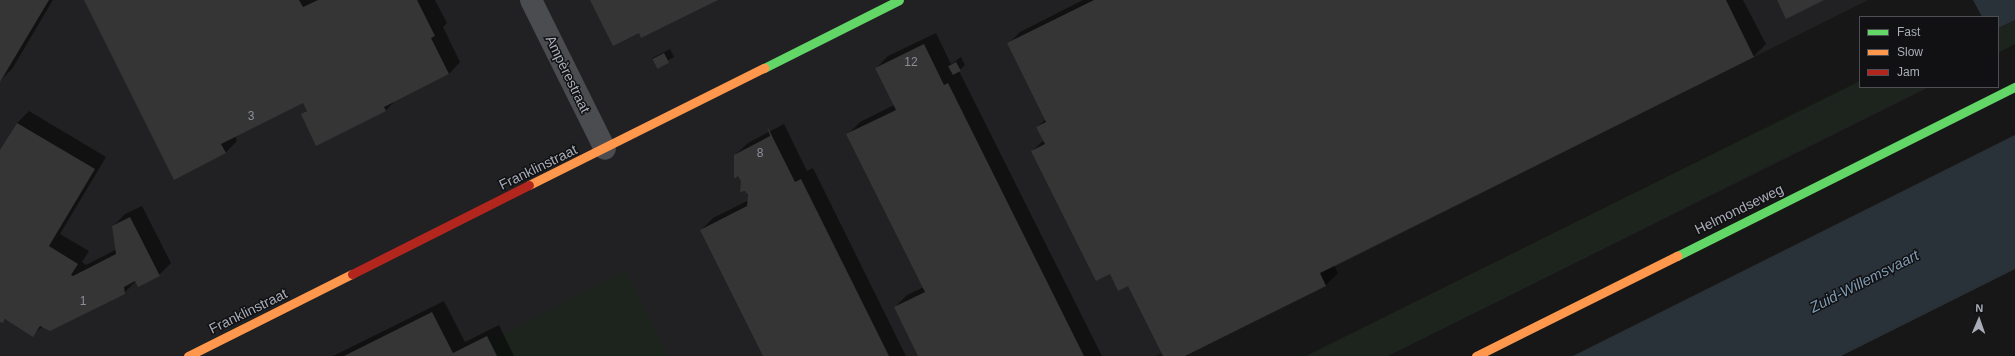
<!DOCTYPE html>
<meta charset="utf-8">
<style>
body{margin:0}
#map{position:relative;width:2015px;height:356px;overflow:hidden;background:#171717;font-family:Arial,sans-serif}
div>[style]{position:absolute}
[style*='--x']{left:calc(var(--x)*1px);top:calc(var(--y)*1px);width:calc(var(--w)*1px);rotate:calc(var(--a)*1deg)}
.built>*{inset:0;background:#212123}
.green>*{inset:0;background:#1d241e}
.water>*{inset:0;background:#2a3239}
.shadow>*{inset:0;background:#0007;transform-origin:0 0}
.building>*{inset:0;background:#353536;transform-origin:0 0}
.street>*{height:22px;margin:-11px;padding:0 11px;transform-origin:11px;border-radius:11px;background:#4b4c50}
.fast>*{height:9px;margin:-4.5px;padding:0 4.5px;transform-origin:4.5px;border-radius:4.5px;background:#63d668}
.slow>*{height:9px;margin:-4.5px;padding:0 4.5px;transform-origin:4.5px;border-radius:4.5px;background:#ff974d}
.jam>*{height:9px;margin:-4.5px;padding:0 4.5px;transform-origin:4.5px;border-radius:4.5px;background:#b3261e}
span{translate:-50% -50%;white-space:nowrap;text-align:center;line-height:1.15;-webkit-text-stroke:3px #111113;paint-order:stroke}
.number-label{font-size:12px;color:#8b8f98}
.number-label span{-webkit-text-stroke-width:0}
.street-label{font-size:14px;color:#a8adb8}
.water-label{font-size:15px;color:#7f9bb3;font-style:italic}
.legend{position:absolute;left:1859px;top:16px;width:140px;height:72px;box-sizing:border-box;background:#111113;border:1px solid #4d4f55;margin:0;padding:5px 7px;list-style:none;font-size:12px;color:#a8adb8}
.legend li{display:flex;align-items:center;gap:8px;height:20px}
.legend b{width:20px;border:1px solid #4d4f55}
.north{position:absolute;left:1959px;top:300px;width:40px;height:40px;-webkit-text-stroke:3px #111113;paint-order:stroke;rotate:2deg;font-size:11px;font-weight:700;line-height:16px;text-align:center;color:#a8adb8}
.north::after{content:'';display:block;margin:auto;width:14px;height:18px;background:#a8adb8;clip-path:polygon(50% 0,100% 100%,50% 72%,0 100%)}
</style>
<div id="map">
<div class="built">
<div style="clip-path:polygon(0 0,1868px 0,1156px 356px,0 356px)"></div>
</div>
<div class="green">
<div style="clip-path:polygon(2015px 20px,2015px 44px,1998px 53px,1998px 28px)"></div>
<div style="clip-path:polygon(1860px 81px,1860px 87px,1929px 87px,1388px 356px,1306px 356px)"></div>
<div style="clip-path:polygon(626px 270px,668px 356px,495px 356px,488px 342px)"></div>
</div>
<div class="water">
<div style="clip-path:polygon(1973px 0,2015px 0,2015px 20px,1998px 28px,1998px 17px,1982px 17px)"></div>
<div style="clip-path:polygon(2015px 135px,2015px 269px,1841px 356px,1573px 356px)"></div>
</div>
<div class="shadow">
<div style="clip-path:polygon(0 0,53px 0,12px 69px,0 81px)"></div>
<div style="clip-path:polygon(85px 0,435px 0,447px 23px,443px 27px,460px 62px,449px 74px,396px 100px,385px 111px,302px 115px,307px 110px,303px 102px,235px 136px,237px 141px,225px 153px)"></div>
<div style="clip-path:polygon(1083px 0,1743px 0,1766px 44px,1754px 56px,1334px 265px,1338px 273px,1326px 285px,1183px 356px,1164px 356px,1128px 285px,1110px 273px,1032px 151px,1044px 140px,1037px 127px,1046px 119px,1008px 44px,1020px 32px)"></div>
<div style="clip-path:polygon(936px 33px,951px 64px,961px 57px,965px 65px,959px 71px,1102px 356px,919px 356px,895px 307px,907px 295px,924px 287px,848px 134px,860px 122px,894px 105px,876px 68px,888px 56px)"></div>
<div style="left:670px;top:49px;width:9px;height:20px;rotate:63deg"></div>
<div style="clip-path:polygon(29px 111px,106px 157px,60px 234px,89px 251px,82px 262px,86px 265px,117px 249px,113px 226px,125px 214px,142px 206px,171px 263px,159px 275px,136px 281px,124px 293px,43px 326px,33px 335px,6px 319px,3px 322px,0 320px,0 152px,17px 123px)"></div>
<div style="clip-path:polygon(784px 124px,807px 171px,813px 168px,906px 356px,764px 356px,701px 230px,713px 218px,749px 200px,735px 155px,748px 143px)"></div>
<div style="clip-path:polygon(444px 301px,465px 342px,499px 325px,514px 356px,333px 356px)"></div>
</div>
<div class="building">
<div style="clip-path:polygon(0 0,49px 0,0 82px)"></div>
<div style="clip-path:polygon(84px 0,299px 0,303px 7px,318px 0,417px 0,435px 36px,431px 38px,449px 74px,384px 107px,386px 111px,316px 146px,301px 114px,307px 111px,303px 103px,221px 144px,226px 153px,174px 180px)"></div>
<div style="clip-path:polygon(590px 0,718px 0,641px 38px,639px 33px,613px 46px)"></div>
<div style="clip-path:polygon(1094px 0,1726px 0,1754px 57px,1320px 273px,1326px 286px,1185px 356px,1163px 356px,1128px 286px,1118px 291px,1110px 274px,1096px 281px,1031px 151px,1045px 144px,1036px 127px,1046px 122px,1007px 43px)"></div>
<div style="clip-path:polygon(1777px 0,1824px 0,1786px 19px)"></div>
<div style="clip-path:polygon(924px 44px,944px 85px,948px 83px,1084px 356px,918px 356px,894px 307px,925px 292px,846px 134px,896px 110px,875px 68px)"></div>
<div style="left:664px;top:53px;width:11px;height:13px;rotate:63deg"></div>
<div style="left:956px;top:62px;width:10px;height:9px;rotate:61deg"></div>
<div style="clip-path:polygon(17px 123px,95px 169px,49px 246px,78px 264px,71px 275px,73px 276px,116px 254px,112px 226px,130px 217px,160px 276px,138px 287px,135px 281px,124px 287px,125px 294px,50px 331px,40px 326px,33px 337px,5px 319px,3px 323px,0 322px,0 150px)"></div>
<div style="clip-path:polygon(767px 126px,795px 182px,801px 179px,889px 356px,763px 356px,700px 230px,747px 206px,748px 195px,745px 191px,740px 192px,741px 181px,738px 176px,734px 179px,734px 155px,770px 136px)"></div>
<div style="clip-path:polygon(432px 312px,453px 353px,487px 336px,497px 356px,344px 356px)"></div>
</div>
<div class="street">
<div style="--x:531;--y:0;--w:166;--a:63.6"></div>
</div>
<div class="fast">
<div style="--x:764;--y:68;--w:151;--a:-26.7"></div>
<div style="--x:1677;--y:256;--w:378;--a:-26.6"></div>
</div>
<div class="slow">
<div style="--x:529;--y:185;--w:263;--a:-26.5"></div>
<div style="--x:188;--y:356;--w:183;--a:-26.6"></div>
<div style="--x:1476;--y:356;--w:225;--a:-26.5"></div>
</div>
<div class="jam">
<div style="--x:352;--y:274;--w:198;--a:-26.7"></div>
</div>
<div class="number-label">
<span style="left:911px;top:63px">12</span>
<span style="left:251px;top:117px">3</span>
<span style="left:760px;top:154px">8</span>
<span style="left:83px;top:302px">1</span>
</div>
<div class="street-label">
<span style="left:568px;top:74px;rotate:64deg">Ampèrestraat</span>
<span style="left:538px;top:167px;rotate:-26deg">Franklinstraat</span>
<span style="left:1739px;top:209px;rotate:-26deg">Helmondseweg</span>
<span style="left:248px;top:311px;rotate:-26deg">Franklinstraat</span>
</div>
<div class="water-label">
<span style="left:1864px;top:281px;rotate:-27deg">Zuid-Willemsvaart</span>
</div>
<ul class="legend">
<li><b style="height:5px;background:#63d668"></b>Fast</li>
<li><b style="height:5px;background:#ff974d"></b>Slow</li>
<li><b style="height:5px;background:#b3261e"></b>Jam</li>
</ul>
<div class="north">N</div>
</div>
